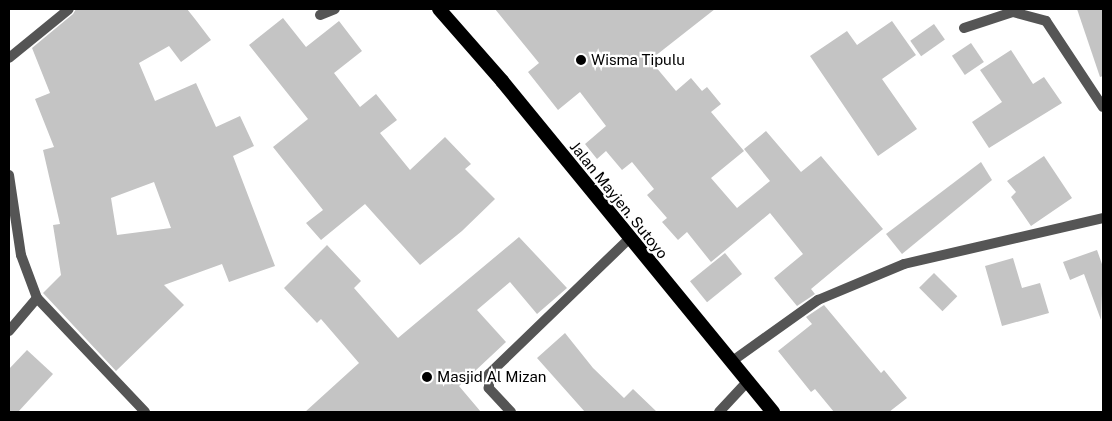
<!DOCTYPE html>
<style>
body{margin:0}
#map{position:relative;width:1112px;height:421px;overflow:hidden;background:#fff;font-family:"Public Sans",sans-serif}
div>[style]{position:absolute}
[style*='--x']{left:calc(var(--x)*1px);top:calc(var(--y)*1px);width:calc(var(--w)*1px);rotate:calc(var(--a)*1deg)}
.building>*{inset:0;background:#c4c4c4;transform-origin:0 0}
.service>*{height:10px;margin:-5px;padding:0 5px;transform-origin:5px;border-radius:5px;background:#555}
.minor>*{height:10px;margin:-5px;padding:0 5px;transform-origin:5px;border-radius:5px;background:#555}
.trunk>*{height:14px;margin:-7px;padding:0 7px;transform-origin:7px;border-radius:7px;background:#000}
.dots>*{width:14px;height:14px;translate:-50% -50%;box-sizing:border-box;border:2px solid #fff;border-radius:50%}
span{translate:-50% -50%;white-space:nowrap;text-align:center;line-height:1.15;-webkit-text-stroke:4.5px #fff;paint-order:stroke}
.poi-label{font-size:15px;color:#000}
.left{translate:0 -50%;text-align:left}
.street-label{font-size:15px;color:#000}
.frame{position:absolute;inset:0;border:10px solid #000;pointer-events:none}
</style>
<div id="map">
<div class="building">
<div style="clip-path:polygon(evenodd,76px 9px,187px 9px,195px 19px,211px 40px,181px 62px,169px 46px,139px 63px,155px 101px,196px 83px,216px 127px,240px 116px,254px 146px,233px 156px,275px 266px,229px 282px,222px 264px,164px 285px,184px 305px,116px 371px,43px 293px,61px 275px,53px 225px,60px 224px,43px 150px,54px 147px,35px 99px,50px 93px,32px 48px,73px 14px,76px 9px,154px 182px,171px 228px,117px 235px,111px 198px,154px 182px)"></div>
<div style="clip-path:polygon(495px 9px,715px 9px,650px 60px,676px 91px,691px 78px,702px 91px,707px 87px,721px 104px,711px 112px,744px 151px,711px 178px,737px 208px,770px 181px,744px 149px,766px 131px,801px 172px,821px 156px,883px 229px,811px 289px,815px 294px,797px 306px,774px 278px,803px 254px,770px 213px,711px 262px,687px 232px,678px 240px,662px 222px,667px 218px,647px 195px,654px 189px,632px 162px,622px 170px,606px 151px,597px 159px,585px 144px,606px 126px,580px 92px,558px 110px,528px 72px,539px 63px)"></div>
<div style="clip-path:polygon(1077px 9px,1103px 9px,1103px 76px,1100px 77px)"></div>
<div style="clip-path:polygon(283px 18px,306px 47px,339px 21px,362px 51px,334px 73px,360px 107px,376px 94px,397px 120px,380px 133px,410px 170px,445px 137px,471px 164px,465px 169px,495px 199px,462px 231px,420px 265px,365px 204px,321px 240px,306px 223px,323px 210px,273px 147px,308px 119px,249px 45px)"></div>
<div style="clip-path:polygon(892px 21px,916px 55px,882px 79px,917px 129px,878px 156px,810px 56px,847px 31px,857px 45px)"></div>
<div style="left:934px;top:24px;width:19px;height:29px;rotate:55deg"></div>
<div style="left:971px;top:43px;width:23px;height:23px;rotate:56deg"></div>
<div style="clip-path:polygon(1011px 50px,1033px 84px,1044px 77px,1062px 103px,989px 148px,972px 122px,1002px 102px,980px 70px)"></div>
<div style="clip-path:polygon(1044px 156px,1072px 198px,1031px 226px,1011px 197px,1016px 192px,1007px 181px)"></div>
<div style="clip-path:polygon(981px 162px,992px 180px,902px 254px,886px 234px)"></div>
<div style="clip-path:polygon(519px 237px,567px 288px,537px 314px,510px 282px,477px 310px,506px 342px,459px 386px,481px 412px,305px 412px,359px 363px,321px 319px,317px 323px,284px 288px,327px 245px,361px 281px,354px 288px,398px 338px)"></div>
<div style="clip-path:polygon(1097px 250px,1103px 267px,1101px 320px,1084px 274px,1070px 280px,1063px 262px)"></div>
<div style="left:725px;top:253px;width:27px;height:45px;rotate:51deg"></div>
<div style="clip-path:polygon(1013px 258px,1022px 288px,1040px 283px,1049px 313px,1002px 326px,985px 266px)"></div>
<div style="left:934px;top:273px;width:33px;height:21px;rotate:45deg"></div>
<div style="clip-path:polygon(824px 305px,881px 373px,884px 370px,907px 398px,889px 412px,834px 412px,815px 389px,811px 392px,778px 351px,812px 324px,806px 317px)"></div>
<div style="clip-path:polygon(565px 333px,593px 368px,624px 398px,633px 389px,657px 412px,585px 412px,537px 358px)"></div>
<div style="clip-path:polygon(27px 350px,53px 374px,18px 412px,9px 412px,9px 369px)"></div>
</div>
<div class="service">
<div style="--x:320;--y:15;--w:16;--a:-22"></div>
</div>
<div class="minor">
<div style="--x:964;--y:28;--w:52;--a:-18.1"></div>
<div style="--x:1013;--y:12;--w:34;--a:15"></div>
<div style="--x:1046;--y:21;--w:103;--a:56.5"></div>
<div style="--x:9;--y:58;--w:77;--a:-39.2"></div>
<div style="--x:9;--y:175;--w:81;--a:81.5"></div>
<div style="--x:21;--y:255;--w:46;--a:69.6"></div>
<div style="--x:37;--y:298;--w:157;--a:46.5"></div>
<div style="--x:9;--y:331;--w:43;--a:-49.7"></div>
<div style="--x:731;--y:362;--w:107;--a:-35.5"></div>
<div style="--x:818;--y:300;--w:93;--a:-22.7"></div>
<div style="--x:904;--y:264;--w:204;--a:-13"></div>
<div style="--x:511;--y:412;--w:33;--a:-133"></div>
<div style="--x:489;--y:388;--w:14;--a:-90"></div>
<div style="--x:489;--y:374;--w:194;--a:-44"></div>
<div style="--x:719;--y:412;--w:41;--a:-47"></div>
</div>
<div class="trunk">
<div style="--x:439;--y:9;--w:96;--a:48.8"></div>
<div style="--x:502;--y:81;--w:428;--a:50.7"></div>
</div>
<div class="dots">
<div style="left:581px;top:60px;background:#000"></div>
<div style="left:427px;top:377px;background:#000"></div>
</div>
<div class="poi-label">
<span class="left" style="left:591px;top:60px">Wisma Tipulu</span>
<span class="left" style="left:437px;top:377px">Masjid Al Mizan</span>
</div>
<div class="street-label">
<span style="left:619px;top:200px;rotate:51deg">Jalan Mayjen. Sutoyo</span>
</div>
<div class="frame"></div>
</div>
